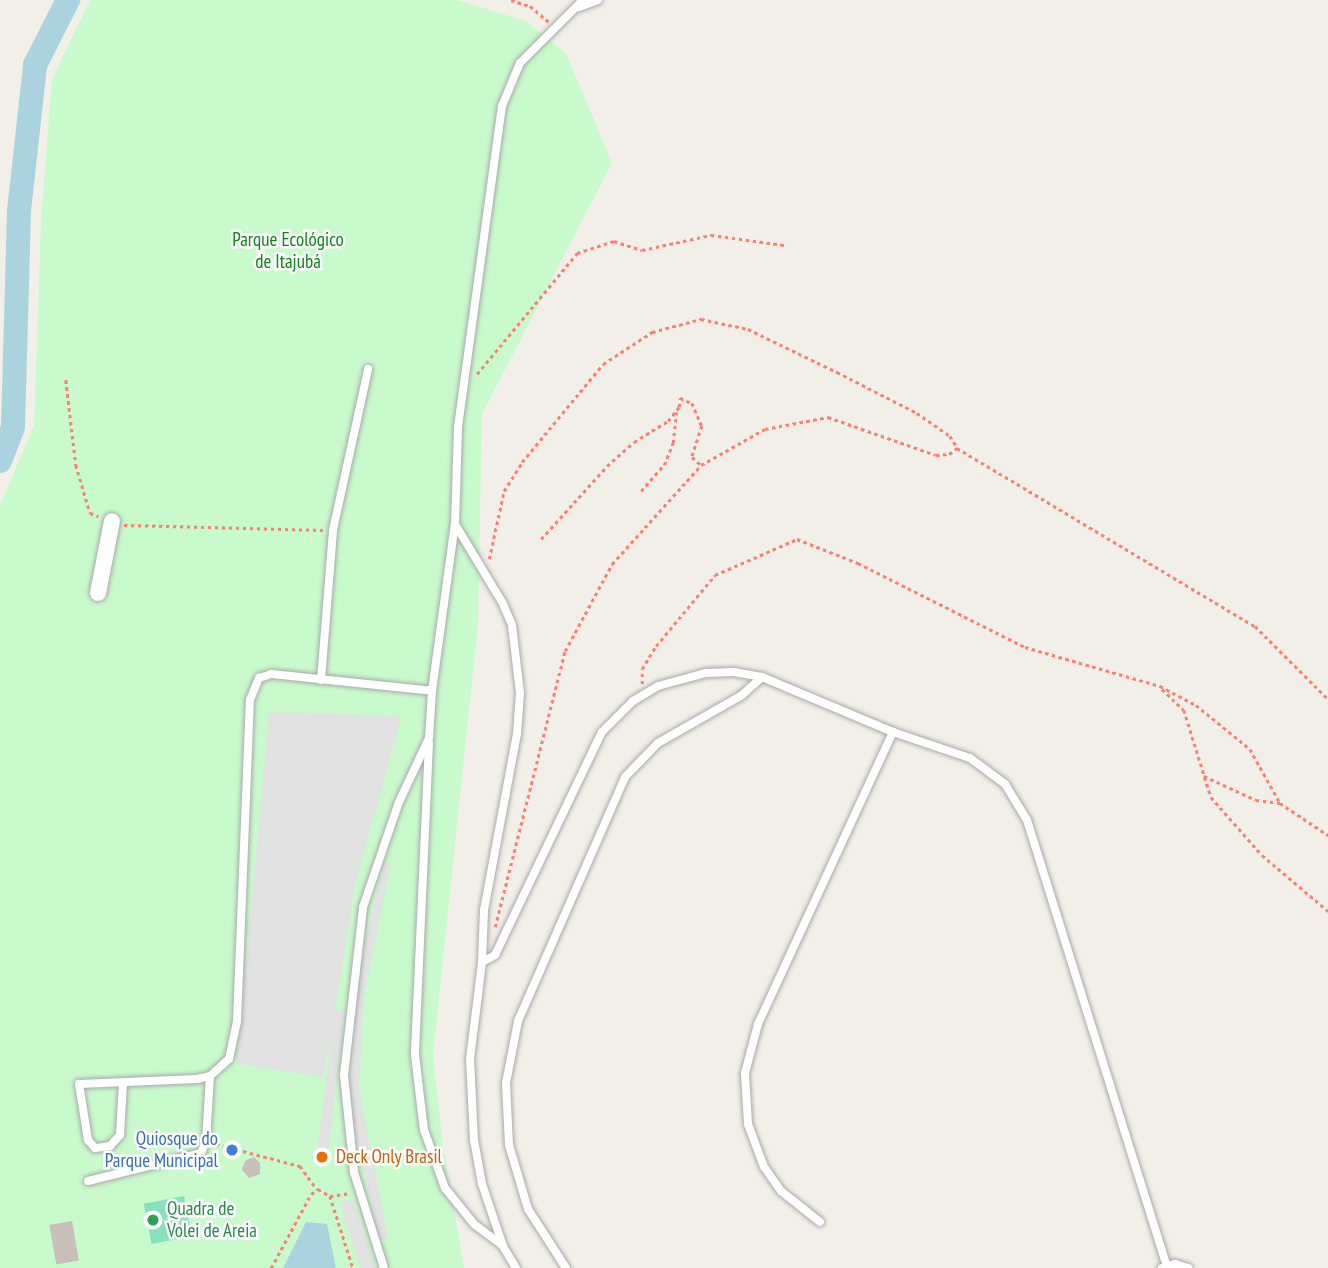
<!DOCTYPE html>
<meta charset="utf-8">
<style>
body{margin:0}
#map{position:relative;width:1328px;height:1268px;overflow:hidden;background:#f2efe9;font-family:"PT Sans Narrow",sans-serif}
div>[style]{position:absolute}
[style*='--x']{left:calc(var(--x)*1px);top:calc(var(--y)*1px);width:calc(var(--w)*1px);rotate:calc(var(--a)*1deg)}
.park>*{inset:0;background:#c8facc}
.pitch>*{inset:0;background:#88e0be;transform-origin:0 0}
.parking>*{inset:0;background:#e2e2e2;transform-origin:0 0}
.water>*{inset:0;background:#aad3df}
.river>*{height:24px;margin:-12px;padding:0 12px;transform-origin:12px;border-radius:12px;background:#aad3df}
.building>*{inset:0;background:#c7bfb8;transform-origin:0 0}
.path>*{height:2.5px;margin-top:-1.25px;transform-origin:0;background:repeating-linear-gradient(90deg,#fa8072 0 3.5px,transparent 0 7px)}
.roads{filter:drop-shadow(0 0 2px #a9a9a9) drop-shadow(0 0 2px #a9a9a9)}
.service>*{height:8px;margin:-4px;padding:0 4px;transform-origin:4px;border-radius:4px;background:#fff}
.minor>*{height:16px;margin:-8px;padding:0 8px;transform-origin:8px;border-radius:8px;background:#fff}
.dots>*{width:19px;height:19px;translate:-50% -50%;box-sizing:border-box;border:4px solid #fff;border-radius:50%}
span{translate:-50% -50%;white-space:nowrap;text-align:center;line-height:1.15;-webkit-text-stroke:5px #fff;paint-order:stroke}
.park-label{font-size:19px;color:#0c8416}
.shop-label{font-size:19px;color:#366cbe}
.right{translate:-100% -50%;text-align:right}
.food-label{font-size:19px;color:#c56008}
.left{translate:0 -50%;text-align:left}
.leisure-label{font-size:19px;color:#27864d}
</style>
<div id="map">
<div class="park">
<div style="clip-path:polygon(90px 0,457px 0,526px 21px,566px 53px,612px 163px,482px 414px,478px 624px,433px 1055px,443px 1146px,464px 1268px,0 1268px,0 505px,34px 426px,41px 221px,52px 79px)"></div>
</div>
<div class="pitch">
<div style="left:184px;top:1196px;width:41px;height:41px;rotate:79deg"></div>
</div>
<div class="parking">
<div style="clip-path:polygon(269px 712px,402px 716px,356px 880px,335px 1010px,345px 1011px,327px 1164px,316px 1161px,332px 1034px,323px 1077px,237px 1064px)"></div>
<div style="clip-path:polygon(391px 863px,364px 997px,359px 1089px,388px 1238px,380px 1241px,352px 1122px,349px 1074px,354px 1009px,364px 946px,384px 864px)"></div>
<div style="left:353px;top:1199px;width:73px;height:14px;rotate:72deg"></div>
</div>
<div class="water">
<div style="clip-path:polygon(306px 1222px,327px 1224px,336px 1268px,283px 1268px)"></div>
</div>
<div class="river">
<div style="--x:0;--y:461;--w:36;--a:-69"></div>
<div style="--x:13;--y:427;--w:216;--a:-88.4"></div>
<div style="--x:19;--y:211;--w:147;--a:-83.7"></div>
<div style="--x:35;--y:65;--w:73;--a:-63.1"></div>
</div>
<div class="building">
<div style="clip-path:polygon(254px 1157px,260px 1163px,260px 1174px,249px 1178px,242px 1170px,245px 1161px)"></div>
<div style="left:72px;top:1221px;width:40px;height:23px;rotate:80deg"></div>
</div>
<div class="path">
<div style="--x:511;--y:0;--w:20;--a:18"></div>
<div style="--x:530;--y:6;--w:25;--a:40"></div>
<div style="--x:477;--y:374;--w:157;--a:-50.4"></div>
<div style="--x:577;--y:253;--w:39;--a:-18"></div>
<div style="--x:614;--y:241;--w:29;--a:18"></div>
<div style="--x:642;--y:250;--w:71;--a:-12.3"></div>
<div style="--x:711;--y:235;--w:74;--a:7.8"></div>
<div style="--x:66;--y:380;--w:86;--a:83.3"></div>
<div style="--x:76;--y:465;--w:50;--a:73.7"></div>
<div style="--x:90;--y:513;--w:9;--a:21"></div>
<div style="--x:641;--y:491;--w:35;--a:-49"></div>
<div style="--x:664;--y:465;--w:24;--a:-68"></div>
<div style="--x:673;--y:443;--w:31;--a:-84"></div>
<div style="--x:124;--y:525;--w:200;--a:1.4"></div>
<div style="--x:541;--y:539;--w:98;--a:-47.9"></div>
<div style="--x:607;--y:466;--w:36;--a:-42"></div>
<div style="--x:634;--y:442;--w:40;--a:-32"></div>
<div style="--x:668;--y:421;--w:18;--a:-52"></div>
<div style="--x:679;--y:407;--w:9;--a:-84"></div>
<div style="--x:680;--y:398;--w:13;--a:23"></div>
<div style="--x:692;--y:403;--w:25;--a:67"></div>
<div style="--x:702;--y:426;--w:33;--a:108"></div>
<div style="--x:692;--y:457;--w:12;--a:42"></div>
<div style="--x:489;--y:559;--w:70;--a:-77.6"></div>
<div style="--x:504;--y:491;--w:34;--a:-58"></div>
<div style="--x:522;--y:462;--w:127;--a:-50.4"></div>
<div style="--x:603;--y:364;--w:59;--a:-33.1"></div>
<div style="--x:652;--y:332;--w:51;--a:-14.9"></div>
<div style="--x:701;--y:319;--w:48;--a:12"></div>
<div style="--x:748;--y:329;--w:99;--a:25.8"></div>
<div style="--x:837;--y:372;--w:90;--a:27.1"></div>
<div style="--x:917;--y:413;--w:40;--a:34.9"></div>
<div style="--x:950;--y:436;--w:13;--a:58"></div>
<div style="--x:642;--y:684;--w:15;--a:-90"></div>
<div style="--x:642;--y:669;--w:27;--a:-59"></div>
<div style="--x:656;--y:646;--w:92;--a:-50.3"></div>
<div style="--x:715;--y:575;--w:90;--a:-23.7"></div>
<div style="--x:797;--y:539;--w:66;--a:21.5"></div>
<div style="--x:858;--y:563;--w:187;--a:26.7"></div>
<div style="--x:1025;--y:647;--w:141;--a:16.1"></div>
<div style="--x:1160;--y:686;--w:41;--a:27.8"></div>
<div style="--x:1196;--y:705;--w:70;--a:39.2"></div>
<div style="--x:1250;--y:749;--w:62;--a:60.9"></div>
<div style="--x:1280;--y:803;--w:58;--a:33.7"></div>
<div style="--x:1162;--y:689;--w:30;--a:44"></div>
<div style="--x:1184;--y:710;--w:91;--a:72.8"></div>
<div style="--x:1211;--y:797;--w:77;--a:48.7"></div>
<div style="--x:1262;--y:855;--w:87;--a:40.3"></div>
<div style="--x:1204;--y:776;--w:57;--a:24.8"></div>
<div style="--x:1256;--y:800;--w:24;--a:7"></div>
<div style="--x:495;--y:927;--w:285;--a:-75.8"></div>
<div style="--x:565;--y:651;--w:99;--a:-61.6"></div>
<div style="--x:612;--y:564;--w:133;--a:-48"></div>
<div style="--x:701;--y:465;--w:73;--a:-29.4"></div>
<div style="--x:765;--y:429;--w:64;--a:-10.8"></div>
<div style="--x:828;--y:417;--w:114;--a:19.4"></div>
<div style="--x:936;--y:455;--w:13;--a:-4"></div>
<div style="--x:949;--y:454;--w:10;--a:-37"></div>
<div style="--x:957;--y:448;--w:347;--a:30.9"></div>
<div style="--x:1255;--y:626;--w:103;--a:45"></div>
<div style="--x:216;--y:1144;--w:87;--a:14.7"></div>
<div style="--x:300;--y:1166;--w:29;--a:54"></div>
<div style="--x:330;--y:1196;--w:21;--a:-8"></div>
<div style="--x:271;--y:1268;--w:84;--a:-61.6"></div>
<div style="--x:311;--y:1194;--w:9;--a:-36"></div>
<div style="--x:318;--y:1189;--w:14;--a:30"></div>
<div style="--x:330;--y:1196;--w:76;--a:72.3"></div>
</div>
<div class="roads">
<div class="service">
<div style="--x:579;--y:7;--w:20;--a:-20"></div>
<div style="--x:321;--y:680;--w:150;--a:-85.4"></div>
<div style="--x:333;--y:530;--w:165;--a:-77.7"></div>
<div style="--x:429;--y:743;--w:312;--a:92.6"></div>
<div style="--x:415;--y:1055;--w:76;--a:83.2"></div>
<div style="--x:424;--y:1130;--w:62;--a:70.1"></div>
<div style="--x:445;--y:1188;--w:46;--a:51.1"></div>
<div style="--x:474;--y:1224;--w:36;--a:37"></div>
<div style="--x:482;--y:962;--w:15;--a:-28"></div>
<div style="--x:495;--y:955;--w:247;--a:-64.4"></div>
<div style="--x:602;--y:732;--w:44;--a:-45"></div>
<div style="--x:633;--y:701;--w:29;--a:-31"></div>
<div style="--x:658;--y:686;--w:50;--a:-15.2"></div>
<div style="--x:706;--y:673;--w:28;--a:-2"></div>
<div style="--x:734;--y:672;--w:28;--a:10"></div>
<div style="--x:762;--y:677;--w:142;--a:22.8"></div>
<div style="--x:893;--y:732;--w:81;--a:18.7"></div>
<div style="--x:970;--y:758;--w:44;--a:36.6"></div>
<div style="--x:1005;--y:784;--w:42;--a:58.6"></div>
<div style="--x:1027;--y:820;--w:467;--a:72.6"></div>
<div style="--x:123;--y:1083;--w:52;--a:93.3"></div>
<div style="--x:120;--y:1135;--w:15;--a:132"></div>
<div style="--x:110;--y:1146;--w:15;--a:172"></div>
<div style="--x:95;--y:1148;--w:11;--a:-131"></div>
<div style="--x:88;--y:1140;--w:57;--a:-99.1"></div>
<div style="--x:79;--y:1084;--w:118;--a:-2.4"></div>
<div style="--x:197;--y:1079;--w:13;--a:-13"></div>
<div style="--x:210;--y:1076;--w:25;--a:-42"></div>
<div style="--x:229;--y:1059;--w:39;--a:-78"></div>
<div style="--x:237;--y:1021;--w:321;--a:-87.7"></div>
<div style="--x:250;--y:700;--w:24;--a:-68"></div>
<div style="--x:259;--y:678;--w:13;--a:-18"></div>
<div style="--x:271;--y:674;--w:162;--a:6"></div>
<div style="--x:88;--y:1181;--w:116;--a:-13.9"></div>
<div style="--x:201;--y:1153;--w:13;--a:-67"></div>
<div style="--x:206;--y:1141;--w:65;--a:-86.5"></div>
<div style="--x:820;--y:1222;--w:50;--a:-141.5"></div>
<div style="--x:781;--y:1191;--w:29;--a:-125"></div>
<div style="--x:764;--y:1167;--w:46;--a:-110.4"></div>
<div style="--x:748;--y:1124;--w:51;--a:-93.4"></div>
<div style="--x:745;--y:1073;--w:51;--a:-75.1"></div>
<div style="--x:758;--y:1024;--w:322;--a:-65.2"></div>
<div style="--x:384;--y:1268;--w:101;--a:-107.4"></div>
<div style="--x:354;--y:1172;--w:98;--a:-95.9"></div>
<div style="--x:344;--y:1075;--w:169;--a:-83.5"></div>
<div style="--x:363;--y:907;--w:111;--a:-71.1"></div>
<div style="--x:399;--y:802;--w:71;--a:-64.9"></div>
<div style="--x:429;--y:738;--w:47;--a:-86.3"></div>
<div style="--x:432;--y:691;--w:169;--a:-82.2"></div>
<div style="--x:516;--y:1268;--w:26;--a:-121"></div>
<div style="--x:503;--y:1246;--w:65;--a:-108.7"></div>
<div style="--x:482;--y:1184;--w:45;--a:-100.3"></div>
<div style="--x:474;--y:1140;--w:81;--a:-92.8"></div>
<div style="--x:470;--y:1059;--w:98;--a:-82.9"></div>
<div style="--x:482;--y:962;--w:52;--a:-87.8"></div>
<div style="--x:484;--y:910;--w:179;--a:-79.4"></div>
<div style="--x:517;--y:734;--w:41;--a:-85.8"></div>
<div style="--x:520;--y:693;--w:68;--a:-96.7"></div>
<div style="--x:512;--y:625;--w:25;--a:-113"></div>
<div style="--x:502;--y:602;--w:91;--a:-121.1"></div>
<div style="--x:455;--y:524;--w:97;--a:-88.2"></div>
<div style="--x:458;--y:427;--w:324;--a:-82.2"></div>
<div style="--x:502;--y:106;--w:47;--a:-67.3"></div>
<div style="--x:520;--y:63;--w:89;--a:-45"></div>
<div style="--x:566;--y:1268;--w:70;--a:-122.8"></div>
<div style="--x:528;--y:1209;--w:67;--a:-106.5"></div>
<div style="--x:509;--y:1145;--w:62;--a:-92.8"></div>
<div style="--x:506;--y:1083;--w:63;--a:-79"></div>
<div style="--x:518;--y:1021;--w:266;--a:-66.3"></div>
<div style="--x:625;--y:777;--w:47;--a:-45.9"></div>
<div style="--x:658;--y:743;--w:97;--a:-29.7"></div>
<div style="--x:742;--y:695;--w:27;--a:-42"></div>
<div style="--x:1162;--y:1268;--w:14;--a:-17"></div>
<div style="--x:1175;--y:1264;--w:14;--a:17"></div>
</div>
<div class="minor">
<div style="--x:98;--y:593;--w:73;--a:-79"></div>
</div>
</div>
<div class="dots">
<div style="left:232px;top:1150px;background:#3f7fe0"></div>
<div style="left:322px;top:1157px;background:#e8710a"></div>
<div style="left:153px;top:1220px;background:#2e9e5b"></div>
</div>
<div class="park-label">
<span style="left:288px;top:251px">Parque Ecológico<br>de Itajubá</span>
</div>
<div class="shop-label">
<span class="right" style="left:218px;top:1150px">Quiosque do<br>Parque Municipal</span>
</div>
<div class="food-label">
<span class="left" style="left:336px;top:1157px">Deck Only Brasil</span>
</div>
<div class="leisure-label">
<span class="left" style="left:167px;top:1220px">Quadra de<br>Volei de Areia</span>
</div>
</div>
